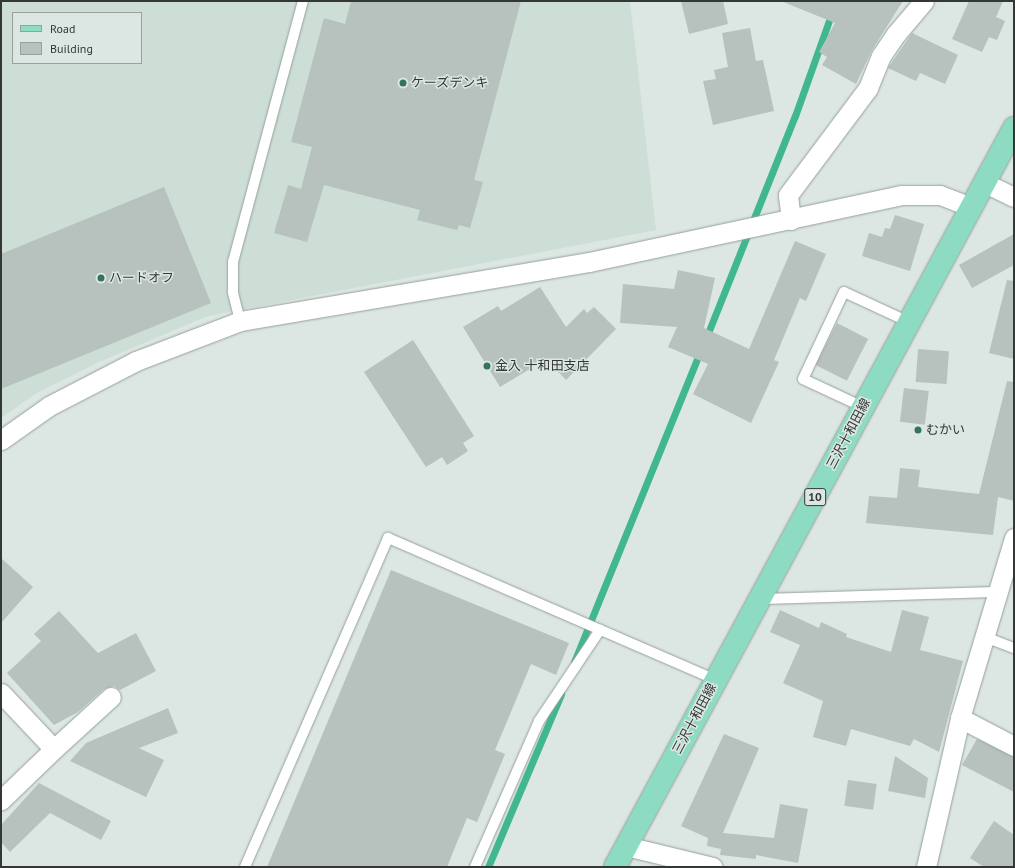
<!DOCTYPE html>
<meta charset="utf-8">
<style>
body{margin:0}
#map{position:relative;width:1015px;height:868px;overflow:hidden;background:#dce6e2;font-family:"PT Sans","Noto Sans JP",sans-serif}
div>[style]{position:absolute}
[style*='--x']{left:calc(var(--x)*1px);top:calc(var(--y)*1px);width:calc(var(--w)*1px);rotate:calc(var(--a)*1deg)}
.built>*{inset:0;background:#ccded6}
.stream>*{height:7px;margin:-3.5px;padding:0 3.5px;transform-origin:3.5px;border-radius:3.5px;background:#40b691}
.building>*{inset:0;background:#b7c1bd;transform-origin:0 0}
.roads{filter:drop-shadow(0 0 1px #96a09b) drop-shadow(0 0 1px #96a09b)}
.service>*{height:10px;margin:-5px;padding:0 5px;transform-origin:5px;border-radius:5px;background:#fff}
.minor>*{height:19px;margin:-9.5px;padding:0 9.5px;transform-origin:9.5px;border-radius:9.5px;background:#fff}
.primary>*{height:22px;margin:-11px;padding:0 11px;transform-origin:11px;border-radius:11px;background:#8edbc3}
.dots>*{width:11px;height:11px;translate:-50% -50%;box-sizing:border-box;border:2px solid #dce6e2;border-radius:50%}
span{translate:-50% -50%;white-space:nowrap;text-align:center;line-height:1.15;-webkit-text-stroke:3px #dce6e2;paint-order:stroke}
.shield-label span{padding:1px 3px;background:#dce6e2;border:1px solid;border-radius:3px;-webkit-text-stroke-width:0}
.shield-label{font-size:12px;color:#333736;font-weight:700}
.poi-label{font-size:13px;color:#333736}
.left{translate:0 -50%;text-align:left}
.street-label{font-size:13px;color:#333736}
.frame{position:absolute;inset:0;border:2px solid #333736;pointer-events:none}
.legend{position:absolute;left:12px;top:12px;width:130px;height:52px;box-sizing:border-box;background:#dce6e2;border:1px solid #98a09d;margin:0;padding:5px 7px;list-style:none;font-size:12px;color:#333736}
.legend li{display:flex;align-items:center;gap:8px;height:20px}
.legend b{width:20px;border:1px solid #98a09d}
</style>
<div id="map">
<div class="built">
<div style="clip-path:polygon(evenodd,1px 1px,630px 1px,656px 230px,208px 316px,99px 362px,35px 394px,1px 418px,1px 1px,13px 13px,141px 13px,141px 63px,13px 63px,13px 13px)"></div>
</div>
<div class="stream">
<div style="--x:706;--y:338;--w:239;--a:-68.2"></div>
<div style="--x:795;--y:116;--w:122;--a:-70.4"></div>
<div style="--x:574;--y:662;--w:336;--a:-67.9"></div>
<div style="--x:488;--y:867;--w:188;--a:-67.1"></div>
</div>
<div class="building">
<div style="clip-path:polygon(351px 1px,521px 1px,474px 180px,483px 182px,470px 228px,459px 225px,457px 230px,417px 220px,420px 210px,324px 185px,307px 242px,274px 233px,288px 185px,301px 189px,312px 147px,291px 142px,324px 18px,345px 24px)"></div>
<div style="clip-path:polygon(681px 1px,723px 1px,728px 24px,689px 34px)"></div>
<div style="clip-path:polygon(781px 1px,903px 1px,872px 50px,856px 84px,822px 65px,827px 57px,819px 52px,835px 23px)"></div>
<div style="clip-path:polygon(969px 1px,1003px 1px,996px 17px,1005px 21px,997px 40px,989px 37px,982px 52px,952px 39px)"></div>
<div style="clip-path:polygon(750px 28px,756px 61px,763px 60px,774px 111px,713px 125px,703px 81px,716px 79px,714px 70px,728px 67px,722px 33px)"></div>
<div style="clip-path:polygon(912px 33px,958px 55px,945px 84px,920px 73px,916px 81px,888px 68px)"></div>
<div style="clip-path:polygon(164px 187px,211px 303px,1px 389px,1px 254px)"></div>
<div style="clip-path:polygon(895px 215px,924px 224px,910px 271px,862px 256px,869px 233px,882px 237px,885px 228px,890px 229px)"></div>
<div style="clip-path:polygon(1014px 234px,1014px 265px,972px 288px,959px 265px)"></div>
<div style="clip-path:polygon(795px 241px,826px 254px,806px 301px,800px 298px,774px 360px,779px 362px,751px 423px,693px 394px,708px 364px,668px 347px,677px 327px,620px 323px,623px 284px,674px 289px,678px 270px,715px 278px,704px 328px,749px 349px)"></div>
<div style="clip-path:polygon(1007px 280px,1014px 281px,1014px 359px,989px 353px)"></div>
<div style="clip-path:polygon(540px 287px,566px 327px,584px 309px,587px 313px,594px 307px,616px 329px,566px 380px,546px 359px,500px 387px,463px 327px,498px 306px,501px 311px)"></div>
<div style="left:837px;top:323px;width:35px;height:47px;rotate:27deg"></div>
<div style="clip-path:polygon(413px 340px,474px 436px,463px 443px,468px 451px,447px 465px,442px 457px,426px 467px,364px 372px)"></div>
<div style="left:918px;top:349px;width:31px;height:33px;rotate:4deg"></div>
<div style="clip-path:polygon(1007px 381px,1014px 382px,1014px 501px,998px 497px,993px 535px,866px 523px,869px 496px,897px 498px,900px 468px,920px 470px,918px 487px,979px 494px)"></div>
<div style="left:904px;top:388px;width:25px;height:34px;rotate:7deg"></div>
<div style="clip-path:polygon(1px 558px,33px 587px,1px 623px)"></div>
<div style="clip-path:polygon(391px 570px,569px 643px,556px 675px,531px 664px,495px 750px,505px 754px,477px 822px,467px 818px,447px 867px,267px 867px)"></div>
<div style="clip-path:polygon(780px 610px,819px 628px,821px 622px,847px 634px,846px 637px,891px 652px,902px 610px,929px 617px,920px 650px,963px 661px,939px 752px,914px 739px,910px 746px,851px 729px,846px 746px,813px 737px,823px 701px,783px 683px,800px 645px,770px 632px)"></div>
<div style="clip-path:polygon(59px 611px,98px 653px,136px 633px,156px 671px,120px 690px,114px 686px,104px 689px,78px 712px,54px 725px,7px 673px,41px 641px,34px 634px)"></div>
<div style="clip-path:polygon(168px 708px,178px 733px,139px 748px,164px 760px,146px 797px,70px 761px,86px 743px)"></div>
<div style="clip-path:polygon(724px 734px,759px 748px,723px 833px,774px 838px,780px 804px,808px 809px,798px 863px,756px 855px,756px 859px,720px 855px,721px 849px,707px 846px,708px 838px,681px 826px)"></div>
<div style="clip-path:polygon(977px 739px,1014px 757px,1014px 792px,962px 765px)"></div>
<div style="clip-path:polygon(895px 756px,928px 778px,925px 798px,888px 791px)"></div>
<div style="left:848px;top:780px;width:29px;height:26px;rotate:8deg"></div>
<div style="clip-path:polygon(39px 783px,111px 821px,101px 840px,50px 813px,10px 852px,1px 842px,1px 825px)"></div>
<div style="clip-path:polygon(994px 821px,1014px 835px,1014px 867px,984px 867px,970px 858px)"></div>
</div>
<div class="roads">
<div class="service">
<div style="--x:240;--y:321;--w:30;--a:-104"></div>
<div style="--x:233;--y:292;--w:30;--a:-90"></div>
<div style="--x:233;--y:262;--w:270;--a:-75"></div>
<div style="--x:863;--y:407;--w:66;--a:-155"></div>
<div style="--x:803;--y:379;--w:96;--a:-64.8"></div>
<div style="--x:844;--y:292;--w:72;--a:24.8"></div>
<div style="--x:760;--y:599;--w:238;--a:-1.7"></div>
<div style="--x:985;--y:637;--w:31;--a:21"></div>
<div style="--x:245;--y:867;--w:359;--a:-66.5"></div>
<div style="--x:388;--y:538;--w:357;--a:23.4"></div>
<div style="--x:475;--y:867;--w:159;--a:-66.3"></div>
<div style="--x:539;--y:721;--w:110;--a:-56.2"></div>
</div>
<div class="minor">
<div style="--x:985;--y:183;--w:32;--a:26"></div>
<div style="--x:791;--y:220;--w:25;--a:-97"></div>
<div style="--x:788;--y:195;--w:134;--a:-53.2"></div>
<div style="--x:868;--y:88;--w:35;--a:-68"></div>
<div style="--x:881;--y:56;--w:27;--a:-56"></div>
<div style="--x:896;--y:34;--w:43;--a:-49.7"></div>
<div style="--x:1;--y:440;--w:59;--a:-35.3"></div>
<div style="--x:49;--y:406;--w:98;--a:-27.3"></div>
<div style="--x:136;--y:361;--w:111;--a:-21"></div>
<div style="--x:240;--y:321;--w:354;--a:-9.6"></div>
<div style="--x:589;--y:262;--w:319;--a:-12.1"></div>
<div style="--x:901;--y:195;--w:39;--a:0"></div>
<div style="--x:940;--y:195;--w:33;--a:21"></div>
<div style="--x:1;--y:693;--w:77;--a:46.6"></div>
<div style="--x:54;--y:749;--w:74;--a:136.1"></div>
<div style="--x:960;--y:718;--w:61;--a:27.4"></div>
<div style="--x:54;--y:749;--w:77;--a:-42.4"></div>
<div style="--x:626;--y:846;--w:89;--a:13.6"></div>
<div style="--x:926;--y:867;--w:153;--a:-77.1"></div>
<div style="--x:960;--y:718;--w:188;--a:-73.3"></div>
</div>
<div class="primary">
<div style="--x:615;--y:867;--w:840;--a:-61.63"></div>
</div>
</div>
<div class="dots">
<div style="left:403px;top:83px;background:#36735e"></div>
<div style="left:101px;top:278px;background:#36735e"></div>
<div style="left:487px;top:366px;background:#36735e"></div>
<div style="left:918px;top:430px;background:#36735e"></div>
</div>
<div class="shield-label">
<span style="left:815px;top:497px">10</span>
</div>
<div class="poi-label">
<span class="left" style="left:411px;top:83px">ケーズデンキ</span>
<span class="left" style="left:109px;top:278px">ハードオフ</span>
<span class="left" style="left:495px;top:366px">金入 十和田支店</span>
<span class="left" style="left:926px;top:430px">むかい</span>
</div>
<div class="street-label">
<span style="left:849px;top:434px;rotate:-62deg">三沢十和田線</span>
<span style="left:695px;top:719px;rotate:-62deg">三沢十和田線</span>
</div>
<div class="frame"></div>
<ul class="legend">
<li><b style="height:5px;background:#8edbc3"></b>Road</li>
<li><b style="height:11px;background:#b7c1bd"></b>Building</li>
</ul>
</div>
